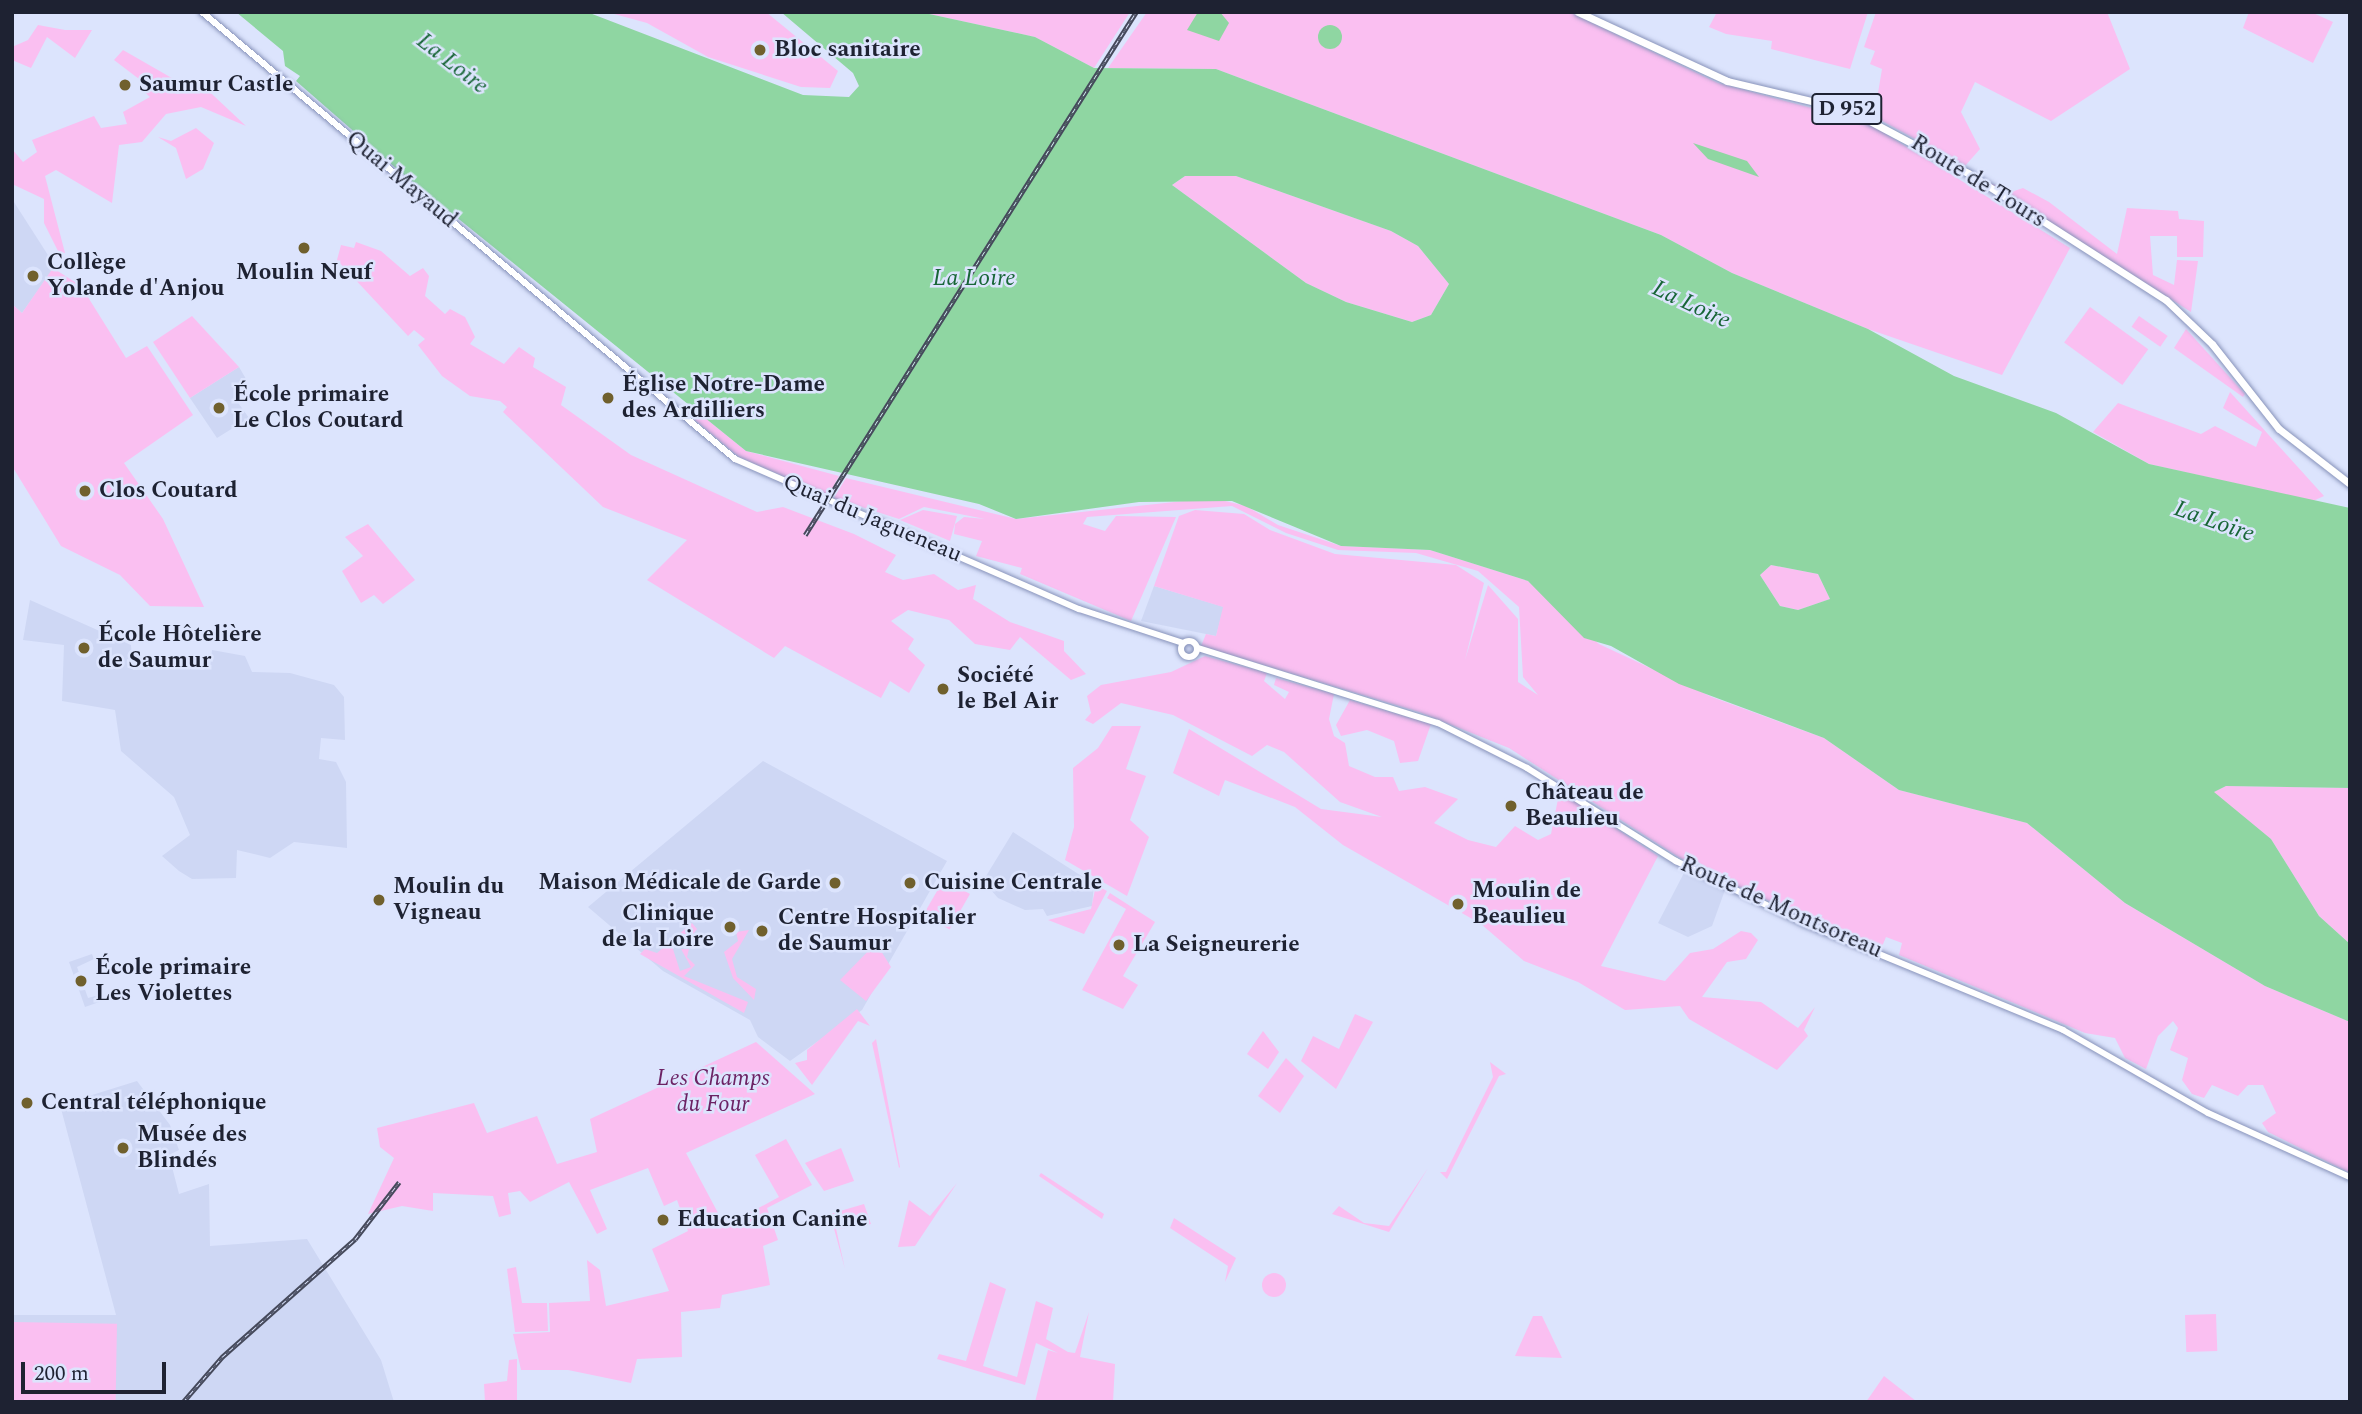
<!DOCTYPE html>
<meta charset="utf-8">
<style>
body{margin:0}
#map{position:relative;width:2362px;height:1414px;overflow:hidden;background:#dce4fd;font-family:Spectral,serif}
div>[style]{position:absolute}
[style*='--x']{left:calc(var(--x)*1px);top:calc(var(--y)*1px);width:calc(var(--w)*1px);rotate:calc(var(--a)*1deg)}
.built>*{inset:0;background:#ced7f4}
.green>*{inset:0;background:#fabff1;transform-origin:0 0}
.round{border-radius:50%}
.water>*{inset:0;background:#8fd6a2}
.roads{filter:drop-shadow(0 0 2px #8893ba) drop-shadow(0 0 2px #8893ba)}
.secondary>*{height:6px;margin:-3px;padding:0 3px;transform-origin:3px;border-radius:3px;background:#fff}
.secondary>.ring{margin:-3px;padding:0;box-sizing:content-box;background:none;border:6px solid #fff;border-radius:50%}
.primary>*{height:7px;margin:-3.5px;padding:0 3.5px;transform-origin:3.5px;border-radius:3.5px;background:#fff}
.rail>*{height:4.5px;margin-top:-2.25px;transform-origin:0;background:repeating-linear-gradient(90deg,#dce4fd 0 5px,#45495b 0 10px);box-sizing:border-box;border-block:2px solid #45495b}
.dots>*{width:19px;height:19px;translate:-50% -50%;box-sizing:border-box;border:4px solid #dce4fd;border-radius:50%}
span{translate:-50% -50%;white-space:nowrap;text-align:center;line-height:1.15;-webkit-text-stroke:5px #dce4fd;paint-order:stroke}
.shield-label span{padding:2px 5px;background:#dce4fd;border:2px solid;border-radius:5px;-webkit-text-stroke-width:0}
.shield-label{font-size:21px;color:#1e2232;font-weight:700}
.poi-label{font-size:23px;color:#1e2232;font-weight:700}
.left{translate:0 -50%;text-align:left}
.right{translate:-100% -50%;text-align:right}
.street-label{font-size:23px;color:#1e2232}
.park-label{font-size:23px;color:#6c2264;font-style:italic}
.water-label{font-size:24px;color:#186637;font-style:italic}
.frame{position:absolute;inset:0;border:14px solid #1e2232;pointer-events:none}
.scale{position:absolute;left:21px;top:1362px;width:145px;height:32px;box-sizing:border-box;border:4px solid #1e2232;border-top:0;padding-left:9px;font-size:21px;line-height:24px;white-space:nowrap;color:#1e2232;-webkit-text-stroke:5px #dce4fd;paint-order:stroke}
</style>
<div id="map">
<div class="built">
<div style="clip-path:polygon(12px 199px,55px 266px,22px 313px,12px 304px)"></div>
<div style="clip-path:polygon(239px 367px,249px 384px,234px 397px,249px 418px,217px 438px,190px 398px)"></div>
<div style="clip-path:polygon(1154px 586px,1224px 607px,1216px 636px,1141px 621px)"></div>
<div style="clip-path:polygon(30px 600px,131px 645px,133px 670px,210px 668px,212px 650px,245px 656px,252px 672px,290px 673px,334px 685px,344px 697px,345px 740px,321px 738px,319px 759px,336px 762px,346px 782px,347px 848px,294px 842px,270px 858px,237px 850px,236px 878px,192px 879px,179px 871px,162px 856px,190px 835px,174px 797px,121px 751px,115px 710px,62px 701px,64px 645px,23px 640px)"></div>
<div style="clip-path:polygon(763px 761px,947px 861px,862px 1010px,790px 1061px,758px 1037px,750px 1020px,663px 971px,588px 907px)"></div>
<div style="clip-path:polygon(1013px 832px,1094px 884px,1092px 906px,1047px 916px,1043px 909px,1025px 910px,998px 898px,983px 881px)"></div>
<div style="clip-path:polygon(1685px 871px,1725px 890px,1712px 926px,1688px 937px,1658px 923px)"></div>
<div style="clip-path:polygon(92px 954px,94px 959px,77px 967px,88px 998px,103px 994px,105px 1000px,85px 1007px,69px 962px)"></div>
<div style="clip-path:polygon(137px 1081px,170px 1125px,179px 1150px,169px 1155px,179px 1194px,209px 1184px,210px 1246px,307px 1239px,381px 1360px,394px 1402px,12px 1402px,12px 1315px,116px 1315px,60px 1105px)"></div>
</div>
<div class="green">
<div style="clip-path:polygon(607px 12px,766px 12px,838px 71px,830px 88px,801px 87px,708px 57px,647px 23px)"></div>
<div style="clip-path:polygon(920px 12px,1130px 12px,1094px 68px,1035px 37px)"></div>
<div style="clip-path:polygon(1147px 12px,1569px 12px,1718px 83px,1868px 123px,2070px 248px,2002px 375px,1868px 329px,1732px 273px,1661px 235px,1216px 69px,1108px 68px)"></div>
<div style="clip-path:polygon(1717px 12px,1868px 12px,1850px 69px,1771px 49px,1772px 41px,1726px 34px,1709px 27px)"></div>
<div style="clip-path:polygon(1876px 12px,2107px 12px,2130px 69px,2051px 121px,1975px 82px,1961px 112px,1980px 149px,1965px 166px,1871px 115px,1822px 97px,1875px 111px,1882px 69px,1870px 64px,1875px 51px,1864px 47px)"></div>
<div style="clip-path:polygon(2249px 12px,2311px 12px,2333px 22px,2313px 63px,2243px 28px)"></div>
<div style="clip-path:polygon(38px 25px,65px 30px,92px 30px,75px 58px,47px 37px,31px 68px,12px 60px,12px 47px,28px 40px)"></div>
<div style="clip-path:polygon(123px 50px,191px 89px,198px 81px,246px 126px,201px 107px,166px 114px,142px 142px,119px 145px,112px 203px,56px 170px,45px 176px,65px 253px,59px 253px,44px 223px,44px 199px,12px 184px,12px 149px,23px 162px,37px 152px,32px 140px,94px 116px,101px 128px,127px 124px,123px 112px,150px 97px,140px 88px,143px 82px,114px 60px)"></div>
<div style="clip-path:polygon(196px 128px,214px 143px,203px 169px,186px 179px,176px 148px,158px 137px,171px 141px)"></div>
<div style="clip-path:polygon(1185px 176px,1236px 176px,1391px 231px,1418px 246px,1449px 284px,1431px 315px,1412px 322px,1346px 302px,1306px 283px,1172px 185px)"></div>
<div style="clip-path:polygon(1987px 182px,2014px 191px,2023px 188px,2049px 202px,2117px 254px,2127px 208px,2178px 211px,2179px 219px,2204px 221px,2203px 257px,2177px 257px,2177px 236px,2150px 236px,2153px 275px,2174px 285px,2177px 260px,2198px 261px,2191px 312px)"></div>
<div style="clip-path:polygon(356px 242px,381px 251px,410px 276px,423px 268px,429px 276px,425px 296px,445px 314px,450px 309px,465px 317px,475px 337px,470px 344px,504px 364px,519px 347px,535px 358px,533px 367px,566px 387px,561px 405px,631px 455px,757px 512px,783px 507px,854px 534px,896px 555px,885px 572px,903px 580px,934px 574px,958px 590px,976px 585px,973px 599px,1010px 622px,1064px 641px,1064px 651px,1086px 674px,1071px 680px,1020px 637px,1010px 650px,975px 644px,949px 620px,908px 610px,891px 621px,914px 639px,908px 649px,925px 665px,909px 693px,890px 681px,881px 698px,785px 646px,774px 658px,647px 580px,687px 540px,603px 507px,503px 412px,507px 407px,500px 401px,470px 396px,442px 376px,418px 345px,425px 339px,414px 330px,408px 336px,337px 260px,341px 245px,354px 248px)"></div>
<div style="clip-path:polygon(53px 268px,81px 286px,126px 358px,147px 346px,193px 415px,124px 463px,163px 519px,204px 607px,150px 606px,120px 575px,61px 546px,12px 466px,12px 304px,22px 313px)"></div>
<div style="left:2090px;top:307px;width:72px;height:44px;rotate:36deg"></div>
<div style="clip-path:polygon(192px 316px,239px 367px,190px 398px,153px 342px)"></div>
<div style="left:2139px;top:316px;width:35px;height:13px;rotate:35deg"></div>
<div style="clip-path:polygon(2186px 329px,2245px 394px,2243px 397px,2174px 348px)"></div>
<div style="clip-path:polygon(2230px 392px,2324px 496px,2313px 501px,2149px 464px,2093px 432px,2118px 403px,2201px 434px,2215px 426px,2256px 447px,2262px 432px,2223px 408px)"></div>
<div style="clip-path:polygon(689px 405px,746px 451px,839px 476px,828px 496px,739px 457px,684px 411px)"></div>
<div style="clip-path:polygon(846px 478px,1016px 519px,1212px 498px,1246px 506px,1278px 525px,1341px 546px,1430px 550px,1528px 581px,1599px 644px,1712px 697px,1824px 738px,1899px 790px,2027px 823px,2125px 903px,2265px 986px,2350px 1022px,2350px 1173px,2268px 1132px,2262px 1123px,2276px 1113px,2263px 1085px,2248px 1085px,2238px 1096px,2212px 1085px,2204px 1098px,2192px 1094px,2182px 1080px,2188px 1058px,2170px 1050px,2178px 1028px,2173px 1021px,2158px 1036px,2146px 1069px,2125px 1058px,2115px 1038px,2085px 1033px,1899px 955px,1902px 943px,1886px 937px,1881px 949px,1842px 934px,1737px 886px,1687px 855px,1683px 860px,1509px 748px,1419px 712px,1201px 646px,1206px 634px,1216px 636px,1223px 607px,1154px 586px,1179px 516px,1195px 510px,1244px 514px,1270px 530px,1335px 554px,1456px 565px,1484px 583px,1465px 660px,1488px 585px,1518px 619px,1518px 682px,1538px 695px,1523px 677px,1519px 607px,1478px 571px,1416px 553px,1338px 550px,1286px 533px,1232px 506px,1087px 517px,1083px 524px,1105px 531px,1116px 516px,1176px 517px,1131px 621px,1020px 574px,1022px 568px,976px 556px,982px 541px,954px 534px,955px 524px,964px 517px,985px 519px,924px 507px,899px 519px,834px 498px)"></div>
<div style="clip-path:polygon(923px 510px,957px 516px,950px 541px,900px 520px)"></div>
<div style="clip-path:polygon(368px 524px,415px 580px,383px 604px,374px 595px,361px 603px,342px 571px,363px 556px,345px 537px)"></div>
<div style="clip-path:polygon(1771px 565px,1818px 574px,1830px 599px,1798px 610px,1780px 606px,1760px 575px)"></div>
<div style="clip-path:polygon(1205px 656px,1267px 673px,1264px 681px,1285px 699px,1289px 692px,1274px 685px,1276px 678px,1334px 694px,1329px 719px,1334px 736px,1345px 743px,1349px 766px,1375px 777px,1393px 777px,1399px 791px,1425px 787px,1458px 799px,1434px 823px,1468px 840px,1496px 847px,1515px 826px,1538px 840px,1551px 834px,1559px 794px,1570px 798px,1658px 856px,1601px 966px,1665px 981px,1690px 953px,1713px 949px,1741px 931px,1751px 933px,1758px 940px,1746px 959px,1727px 962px,1702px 997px,1761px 1002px,1798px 1028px,1815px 1007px,1804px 1030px,1808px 1036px,1777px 1070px,1689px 1019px,1680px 1006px,1625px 1010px,1578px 982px,1524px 961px,1481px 924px,1343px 845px,1295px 807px,1225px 780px,1219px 796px,1173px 773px,1189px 729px,1321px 809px,1382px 817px,1340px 802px,1284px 752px,1267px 745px,1252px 756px,1173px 715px,1121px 703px,1093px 724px,1085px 720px,1091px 713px,1087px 696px,1101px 685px,1171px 672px)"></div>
<div style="clip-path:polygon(1350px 700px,1431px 724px,1418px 761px,1400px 763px,1394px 741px,1367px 730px,1341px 736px,1336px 725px)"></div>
<div style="clip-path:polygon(1112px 726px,1141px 726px,1126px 769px,1146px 776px,1130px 820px,1149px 837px,1127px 896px,1065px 860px,1074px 827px,1073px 768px,1098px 748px)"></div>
<div style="clip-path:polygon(2226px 786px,2350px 788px,2350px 944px,2319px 916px,2271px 839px,2213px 792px)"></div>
<div style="left:944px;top:879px;width:30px;height:41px;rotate:30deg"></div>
<div style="clip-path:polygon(1096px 885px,1107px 891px,1084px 934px,1048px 920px,1091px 909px)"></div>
<div style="clip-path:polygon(1110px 893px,1155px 922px,1123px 976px,1138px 985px,1123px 1009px,1082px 990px,1126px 909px,1107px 898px)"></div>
<div style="clip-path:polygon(692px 923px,697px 929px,685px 945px,672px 946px,680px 971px,691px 967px,681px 949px,689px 949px,687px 957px,695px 965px,684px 976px,748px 1002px,744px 1013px,640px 954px,645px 949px,657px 953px)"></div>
<div style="clip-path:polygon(749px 930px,732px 959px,737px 977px,756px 989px,754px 1000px,733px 978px,724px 952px,738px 941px,736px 932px)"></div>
<div style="clip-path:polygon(876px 943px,891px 967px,866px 1001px,840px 980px)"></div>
<div style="clip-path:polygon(857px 1009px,870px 1026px,858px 1021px,812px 1085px,795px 1063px,807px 1060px,807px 1050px)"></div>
<div style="clip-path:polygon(1355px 1014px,1373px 1022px,1336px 1089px,1301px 1061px,1313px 1036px,1339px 1049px)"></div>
<div style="clip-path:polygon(1263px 1031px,1279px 1052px,1268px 1069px,1247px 1054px)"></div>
<div style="clip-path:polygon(876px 1039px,900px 1167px,899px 1168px,872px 1043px)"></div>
<div style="clip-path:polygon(756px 1042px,815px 1094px,686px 1153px,725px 1226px,779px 1197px,755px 1155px,786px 1139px,812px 1185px,767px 1208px,778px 1240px,763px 1246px,770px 1285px,722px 1295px,720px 1308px,681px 1312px,682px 1357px,637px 1359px,631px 1383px,568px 1370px,521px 1370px,513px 1334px,550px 1332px,549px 1303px,590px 1301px,587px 1260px,600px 1270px,606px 1306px,669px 1291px,652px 1249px,688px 1231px,677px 1200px,664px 1206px,648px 1168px,590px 1190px,607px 1229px,597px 1234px,569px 1182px,530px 1202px,520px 1191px,508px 1193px,511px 1214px,499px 1217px,493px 1196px,433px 1193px,433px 1211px,402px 1206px,368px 1214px,394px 1158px,380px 1147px,377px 1128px,474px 1103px,487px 1133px,537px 1116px,557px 1164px,597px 1152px,590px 1119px)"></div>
<div style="clip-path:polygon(1286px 1058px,1304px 1076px,1280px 1113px,1258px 1096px)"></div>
<div style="clip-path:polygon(1490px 1062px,1506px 1074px,1499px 1076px,1447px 1179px,1440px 1172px,1446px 1172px,1493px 1077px)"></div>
<div style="clip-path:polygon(841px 1148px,854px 1181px,824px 1191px,805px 1163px)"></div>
<div style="clip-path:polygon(1428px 1168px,1389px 1232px,1332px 1214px,1339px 1206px,1364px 1223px,1389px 1226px)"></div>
<div style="clip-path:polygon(1041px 1173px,1104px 1214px,1102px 1219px,1039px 1176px)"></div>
<div style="clip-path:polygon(957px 1183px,915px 1246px,898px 1247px,909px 1200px,930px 1216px)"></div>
<div style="clip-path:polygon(864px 1204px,871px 1224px,840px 1229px,835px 1224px,845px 1269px,830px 1214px)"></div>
<div style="clip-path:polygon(1174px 1218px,1236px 1258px,1225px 1282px,1228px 1266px,1170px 1228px)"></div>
<div style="clip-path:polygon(516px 1267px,522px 1303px,547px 1303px,548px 1331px,515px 1332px,507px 1269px)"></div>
<div class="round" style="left:1262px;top:1273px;width:24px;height:24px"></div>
<div style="clip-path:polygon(990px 1282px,1006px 1289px,983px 1366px,1017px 1377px,1036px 1301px,1053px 1308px,1046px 1339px,1068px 1352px,1075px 1353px,1089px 1312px,1080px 1357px,1115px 1364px,1113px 1402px,1035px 1402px,1048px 1350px,1058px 1353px,1036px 1343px,1025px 1385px,937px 1359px,939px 1354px,966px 1361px)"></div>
<div style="left:2216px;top:1314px;width:37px;height:31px;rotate:88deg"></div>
<div style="clip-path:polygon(1533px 1316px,1542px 1316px,1562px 1358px,1515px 1356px)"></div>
<div style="left:12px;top:1322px;width:105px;height:80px;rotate:1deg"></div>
<div style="clip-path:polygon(517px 1359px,517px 1402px,485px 1402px,484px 1384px,507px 1381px,509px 1360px)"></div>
<div style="clip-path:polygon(1884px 1376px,1916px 1401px,1915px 1402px,1866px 1402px)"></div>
</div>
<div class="water">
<div style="clip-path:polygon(evenodd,236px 12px,587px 12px,803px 95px,849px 97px,859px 86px,853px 73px,781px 12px,920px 12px,1035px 37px,1094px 68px,1216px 69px,1661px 235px,1732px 273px,1868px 329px,1954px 376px,2056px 413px,2149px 464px,2350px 508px,2350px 788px,2226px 786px,2214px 792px,2271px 839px,2319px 916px,2350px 944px,2350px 1022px,2265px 986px,2125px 903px,2027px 823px,1899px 790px,1824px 738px,1679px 684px,1611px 646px,1584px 638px,1528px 581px,1430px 550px,1341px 546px,1232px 501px,1139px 502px,1016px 519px,979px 504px,746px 451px,398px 170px,296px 81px,300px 76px,285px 66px,283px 51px,236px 12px,1185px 176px,1236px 176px,1391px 231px,1418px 246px,1449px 284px,1431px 315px,1412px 322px,1346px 302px,1306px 283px,1172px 185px,1185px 176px,236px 12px,1771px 565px,1818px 574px,1830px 599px,1798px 610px,1780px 606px,1760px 575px,1771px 565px)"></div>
<div style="clip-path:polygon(1198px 12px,1220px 12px,1229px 23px,1219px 41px,1187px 30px)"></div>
<div class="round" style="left:1318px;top:25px;width:24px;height:24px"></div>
<div style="clip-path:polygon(1693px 143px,1747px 161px,1759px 177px,1708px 159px)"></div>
</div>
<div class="roads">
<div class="secondary">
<div style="--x:202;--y:12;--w:696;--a:39.98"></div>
<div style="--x:735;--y:459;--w:375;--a:23.6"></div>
<div style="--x:1079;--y:609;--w:109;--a:18.1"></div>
<div class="ring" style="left:1181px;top:641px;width:10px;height:10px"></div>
<div style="--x:1198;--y:648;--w:251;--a:17.4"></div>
<div style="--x:1438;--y:723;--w:100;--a:26.8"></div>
<div style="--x:1527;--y:768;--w:176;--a:32"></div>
<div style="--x:1676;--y:861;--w:144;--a:25.9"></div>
<div style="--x:1806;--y:924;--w:278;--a:22.4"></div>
<div style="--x:2063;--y:1030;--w:167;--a:29.8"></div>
<div style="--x:2208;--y:1113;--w:156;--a:24.3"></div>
</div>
<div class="primary">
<div style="--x:1578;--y:12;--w:164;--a:24.8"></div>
<div style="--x:1727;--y:81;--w:125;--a:13.4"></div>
<div style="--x:1849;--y:110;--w:135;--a:27.9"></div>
<div style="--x:1968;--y:173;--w:235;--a:32.7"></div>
<div style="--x:2166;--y:300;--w:64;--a:43.7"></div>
<div style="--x:2212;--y:344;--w:108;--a:51.8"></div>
<div style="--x:2279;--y:429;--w:90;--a:37.8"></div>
</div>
</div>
<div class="rail">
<div style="--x:805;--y:535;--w:619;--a:-57.67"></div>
<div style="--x:183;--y:1402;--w:60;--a:-49.1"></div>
<div style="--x:222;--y:1357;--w:178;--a:-41.6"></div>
<div style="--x:355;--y:1239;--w:72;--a:-52.3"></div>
</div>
<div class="dots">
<div style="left:760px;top:50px;background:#70602d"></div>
<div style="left:125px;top:85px;background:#70602d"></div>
<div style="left:304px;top:248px;background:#70602d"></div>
<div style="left:33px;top:276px;background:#70602d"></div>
<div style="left:608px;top:398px;background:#70602d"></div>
<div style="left:219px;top:408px;background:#70602d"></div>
<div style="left:85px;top:491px;background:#70602d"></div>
<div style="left:84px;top:648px;background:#70602d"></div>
<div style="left:943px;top:689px;background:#70602d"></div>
<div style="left:1511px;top:806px;background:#70602d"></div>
<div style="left:835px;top:883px;background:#70602d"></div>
<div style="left:910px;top:883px;background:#70602d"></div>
<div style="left:379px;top:900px;background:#70602d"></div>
<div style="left:1458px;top:904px;background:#70602d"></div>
<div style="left:730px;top:927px;background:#70602d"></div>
<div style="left:762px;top:931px;background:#70602d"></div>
<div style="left:1119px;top:945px;background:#70602d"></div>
<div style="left:81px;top:981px;background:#70602d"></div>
<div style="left:27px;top:1103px;background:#70602d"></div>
<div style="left:123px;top:1148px;background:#70602d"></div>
<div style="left:663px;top:1220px;background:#70602d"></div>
</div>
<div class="shield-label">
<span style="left:1847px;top:109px">D 952</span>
</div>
<div class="poi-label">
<span class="left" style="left:774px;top:50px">Bloc sanitaire</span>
<span class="left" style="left:139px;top:85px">Saumur Castle</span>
<span class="left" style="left:47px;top:276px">Collège<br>Yolande d'Anjou</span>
<span style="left:304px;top:273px">Moulin Neuf</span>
<span class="left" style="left:622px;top:398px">Église Notre-Dame<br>des Ardilliers</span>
<span class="left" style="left:233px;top:408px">École primaire<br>Le Clos Coutard</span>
<span class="left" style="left:99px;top:491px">Clos Coutard</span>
<span class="left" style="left:98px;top:648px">École Hôtelière<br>de Saumur</span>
<span class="left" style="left:957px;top:689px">Société<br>le Bel Air</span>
<span class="left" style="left:1525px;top:806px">Château de<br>Beaulieu</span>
<span class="right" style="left:821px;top:883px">Maison Médicale de Garde</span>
<span class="left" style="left:924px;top:883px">Cuisine Centrale</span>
<span class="left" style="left:393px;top:900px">Moulin du<br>Vigneau</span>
<span class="left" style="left:1472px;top:904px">Moulin de<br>Beaulieu</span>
<span class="right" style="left:714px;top:927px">Clinique<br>de la Loire</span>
<span class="left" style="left:778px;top:931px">Centre Hospitalier<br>de Saumur</span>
<span class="left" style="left:1133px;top:945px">La Seigneurerie</span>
<span class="left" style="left:95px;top:981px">École primaire<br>Les Violettes</span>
<span class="left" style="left:41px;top:1103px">Central téléphonique</span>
<span class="left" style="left:137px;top:1148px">Musée des<br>Blindés</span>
<span class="left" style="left:677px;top:1220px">Education Canine</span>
</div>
<div class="street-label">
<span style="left:401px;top:180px;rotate:40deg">Quai Mayaud</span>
<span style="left:1978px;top:182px;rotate:32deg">Route de Tours</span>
<span style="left:872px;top:519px;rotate:23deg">Quai du Jagueneau</span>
<span style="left:1781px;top:908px;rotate:24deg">Route de Montsoreau</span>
</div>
<div class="park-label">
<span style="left:713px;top:1092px">Les Champs<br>du Four</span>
</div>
<div class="water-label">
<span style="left:452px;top:64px;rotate:38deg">La Loire</span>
<span style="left:974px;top:279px">La Loire</span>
<span style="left:1691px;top:305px;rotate:25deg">La Loire</span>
<span style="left:2214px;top:522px;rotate:19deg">La Loire</span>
</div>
<div class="frame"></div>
<div class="scale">200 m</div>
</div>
